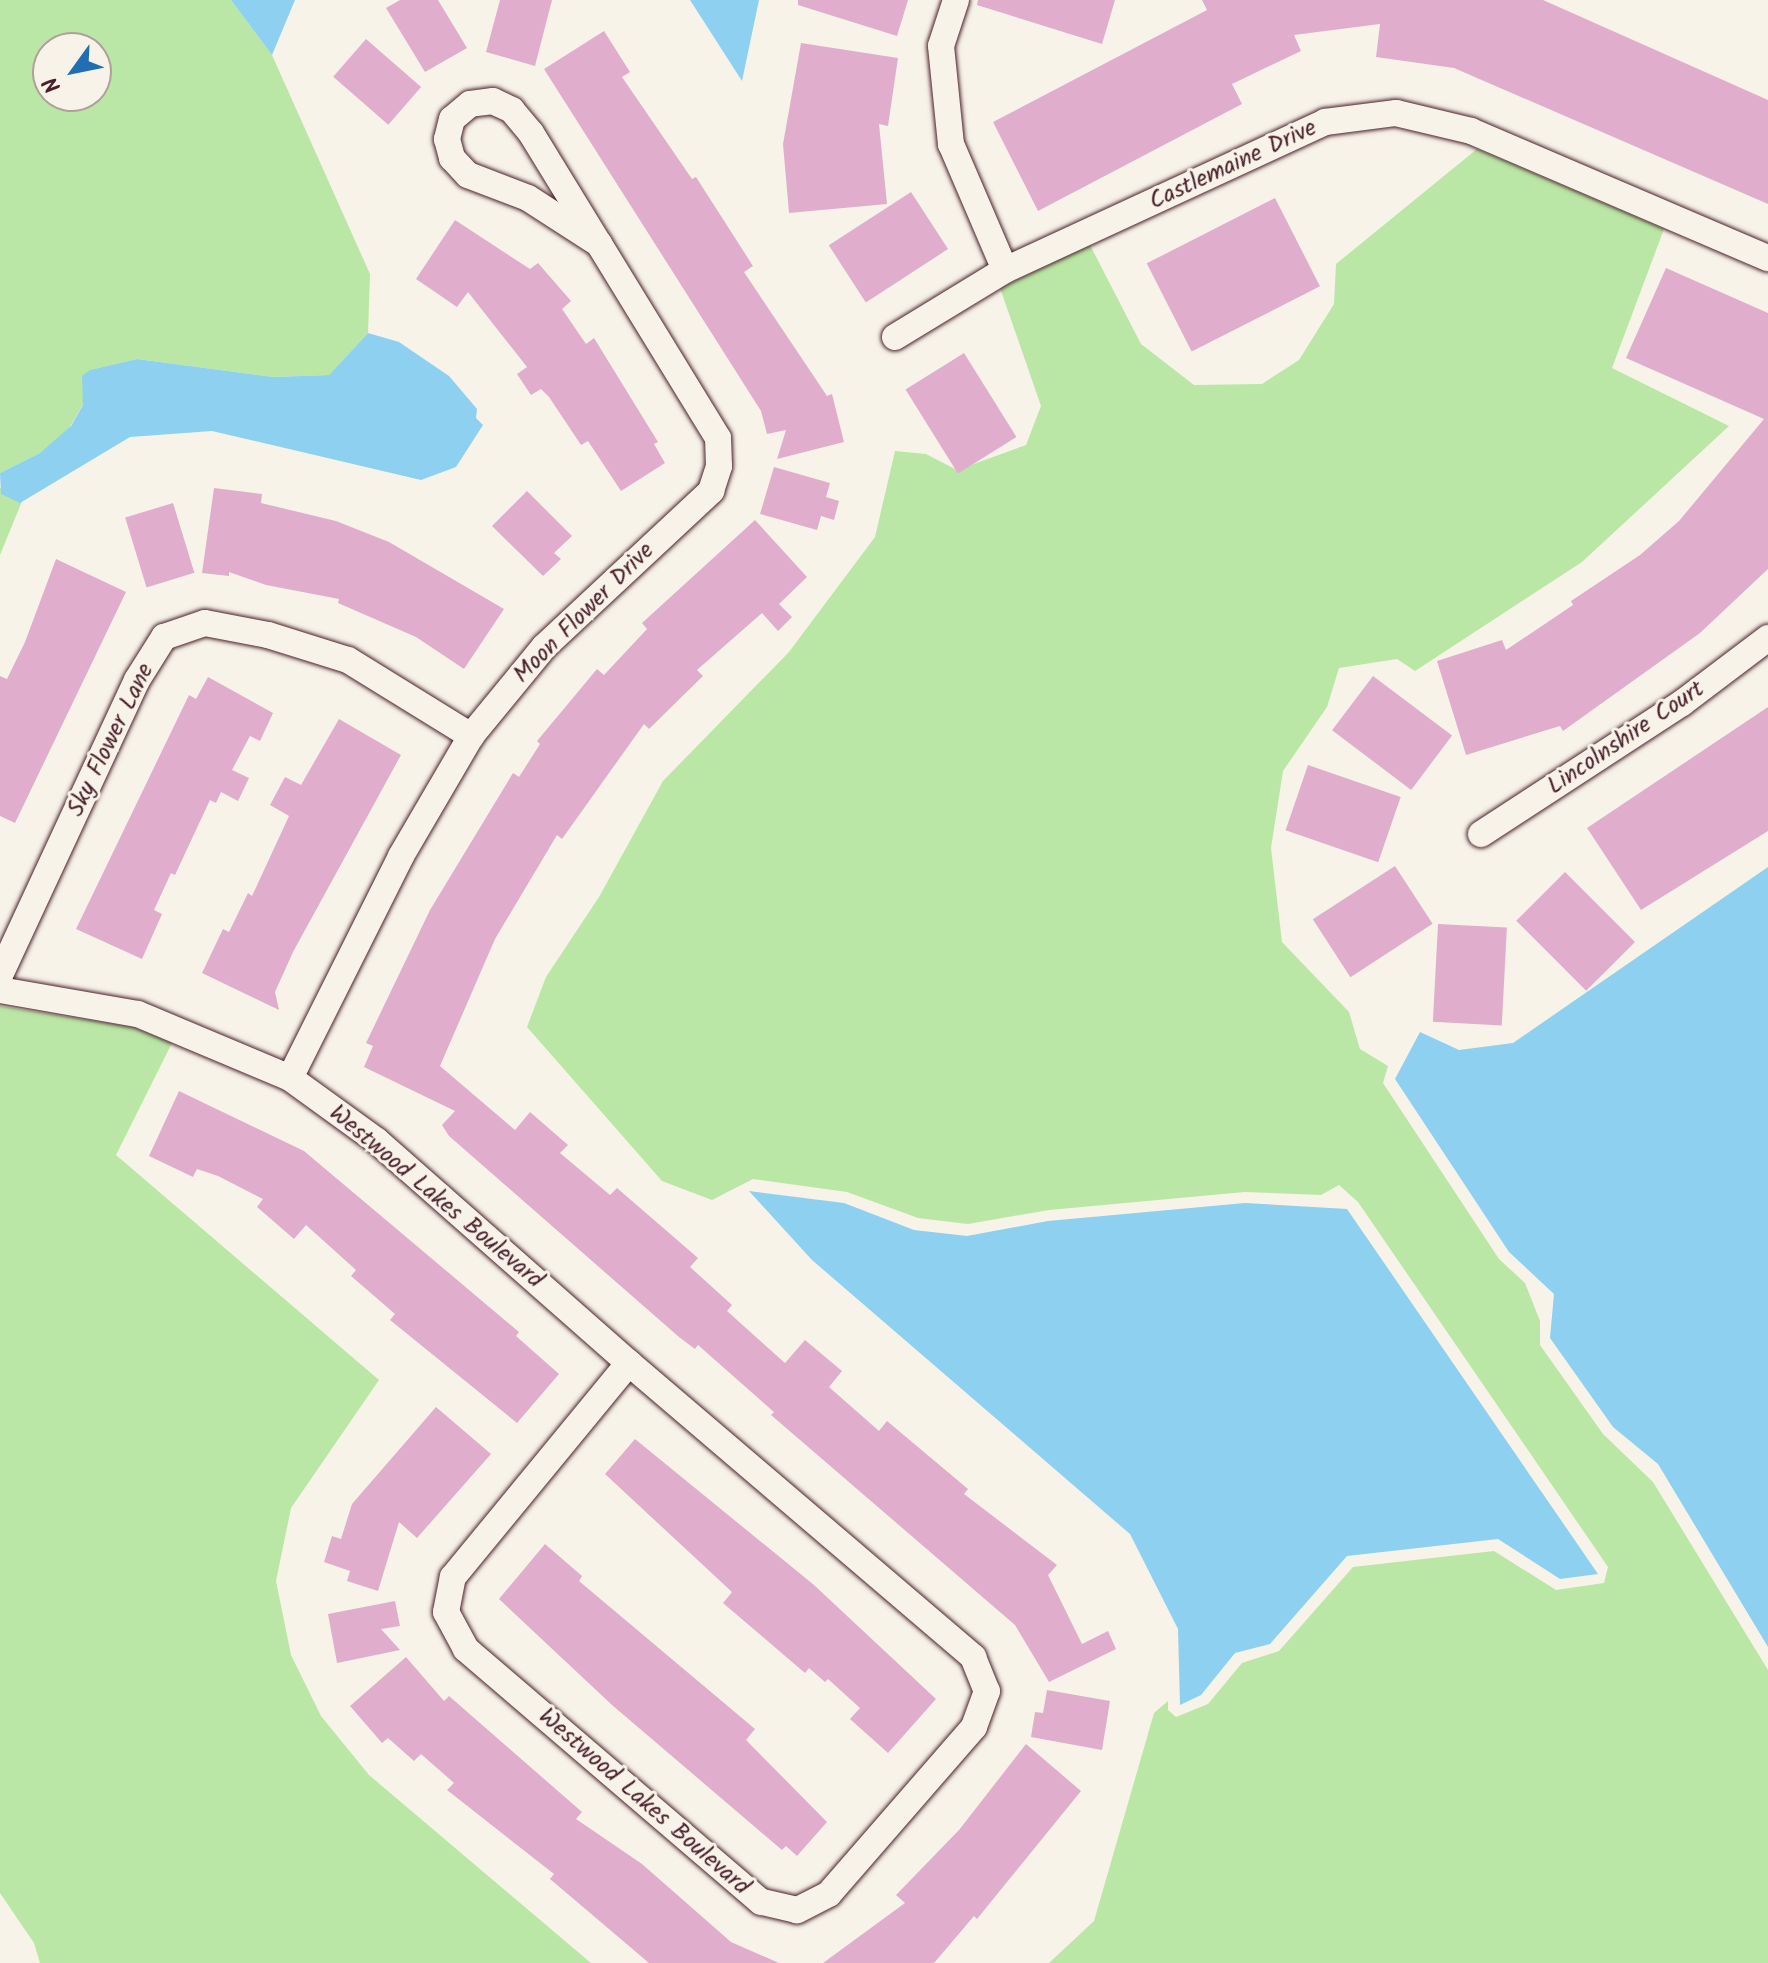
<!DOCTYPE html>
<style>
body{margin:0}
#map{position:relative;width:1768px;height:1963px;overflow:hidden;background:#f7f3e8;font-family:Kalam,sans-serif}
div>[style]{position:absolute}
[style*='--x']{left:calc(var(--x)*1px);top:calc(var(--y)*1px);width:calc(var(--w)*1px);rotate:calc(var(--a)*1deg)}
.green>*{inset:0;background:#bae7a5}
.water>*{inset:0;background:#8dd0ef}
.building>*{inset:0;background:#e0aecc;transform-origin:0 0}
.roads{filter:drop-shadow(0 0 2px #4a1f2b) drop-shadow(0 0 2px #4a1f2b)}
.minor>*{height:26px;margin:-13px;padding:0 13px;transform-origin:13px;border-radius:13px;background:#f7f3e8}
span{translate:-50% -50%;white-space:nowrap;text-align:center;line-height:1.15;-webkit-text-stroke:6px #f7f3e8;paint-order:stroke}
.street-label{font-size:24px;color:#4a1f2b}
.north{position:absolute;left:32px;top:32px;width:80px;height:80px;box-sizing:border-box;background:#f7f3e8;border:2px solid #b29e9c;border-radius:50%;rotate:237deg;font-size:22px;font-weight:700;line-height:32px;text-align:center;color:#4a1f2b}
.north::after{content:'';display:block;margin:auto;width:28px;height:36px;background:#1f6fb2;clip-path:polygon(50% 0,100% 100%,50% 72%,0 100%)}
</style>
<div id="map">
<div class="green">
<div style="clip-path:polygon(evenodd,0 0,231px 0,272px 55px,370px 274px,368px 333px,329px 375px,273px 377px,137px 359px,91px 370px,87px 398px,68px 430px,40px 453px,0 473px,0 0,48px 48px,96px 48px,96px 96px,48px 96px,48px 48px)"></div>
<div style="clip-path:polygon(1477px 149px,1664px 229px,1612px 368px,1729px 426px,1582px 562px,1415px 671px,1397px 659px,1339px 668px,1327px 707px,1283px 771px,1271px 848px,1282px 942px,1349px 1012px,1360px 1049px,1388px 1066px,1383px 1083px,1499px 1259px,1525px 1283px,1540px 1321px,1540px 1345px,1603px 1434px,1653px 1482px,1768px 1670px,1768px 1963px,1049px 1963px,1094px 1921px,1154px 1713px,1168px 1701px,1168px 1710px,1176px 1717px,1208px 1704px,1242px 1663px,1279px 1651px,1353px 1567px,1494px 1551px,1556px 1590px,1604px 1583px,1608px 1567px,1358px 1202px,1339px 1185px,1321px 1195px,1245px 1192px,1049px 1210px,968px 1224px,918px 1218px,847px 1192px,753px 1179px,712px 1200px,662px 1181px,527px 1027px,546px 977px,599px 897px,663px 781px,789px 652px,875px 537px,895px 451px,926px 454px,957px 470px,1026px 445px,1041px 406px,1000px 288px,1090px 245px,1141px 344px,1194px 385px,1262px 384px,1299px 360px,1334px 304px,1336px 264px)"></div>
<div style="clip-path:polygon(0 488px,25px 494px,0 555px)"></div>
<div style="clip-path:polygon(0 1006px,132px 1027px,172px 1043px,116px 1155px,379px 1380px,291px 1508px,276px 1581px,291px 1655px,321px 1716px,369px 1775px,591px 1963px,40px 1963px,34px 1943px,0 1893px)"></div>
</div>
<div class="water">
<div style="clip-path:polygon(231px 0,295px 0,272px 55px)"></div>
<div style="clip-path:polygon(690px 0,759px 0,742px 81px)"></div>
<div style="clip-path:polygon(368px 333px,399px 342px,449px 376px,477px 409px,476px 418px,483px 425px,456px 467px,421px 480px,212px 431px,130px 437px,20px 503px,1px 494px,0 473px,40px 453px,71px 426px,83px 405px,82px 376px,90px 370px,137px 359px,273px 377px,329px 375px)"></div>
<div style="clip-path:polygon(1768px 867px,1768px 1647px,1658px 1464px,1613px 1427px,1550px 1338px,1554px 1294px,1509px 1252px,1395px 1079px,1420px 1032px,1459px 1050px,1513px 1043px)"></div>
<div style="clip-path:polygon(749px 1191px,844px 1203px,914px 1230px,967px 1236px,1048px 1221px,1245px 1203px,1347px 1209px,1598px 1574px,1560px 1579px,1498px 1539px,1347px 1556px,1270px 1644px,1235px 1653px,1201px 1695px,1180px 1705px,1178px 1629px,1130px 1534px,812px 1260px)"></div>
</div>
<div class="building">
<div style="clip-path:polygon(400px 0,438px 0,467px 48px,425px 72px,386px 8px)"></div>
<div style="clip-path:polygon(500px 0,552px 0,535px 66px,486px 52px)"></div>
<div style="clip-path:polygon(798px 0,908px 0,897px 36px,798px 5px)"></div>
<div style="clip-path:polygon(978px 0,1115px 0,1102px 44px,977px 5px)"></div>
<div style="clip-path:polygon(1202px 0,1543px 0,1768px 100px,1768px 204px,1454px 68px,1376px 57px,1380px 24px,1294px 35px,1301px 51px,1232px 84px,1242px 104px,1038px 211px,993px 122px,1207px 10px)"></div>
<div style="clip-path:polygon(604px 31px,630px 72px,622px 77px,692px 179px,696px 177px,753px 266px,744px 272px,827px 396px,832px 394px,844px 442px,777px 459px,786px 430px,767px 434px,761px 411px,544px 69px)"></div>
<div style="left:366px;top:39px;width:73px;height:50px;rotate:41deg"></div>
<div style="clip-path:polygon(801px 43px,898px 58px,888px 126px,879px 124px,887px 204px,789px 213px,783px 144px)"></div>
<div style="left:911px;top:192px;width:68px;height:98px;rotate:57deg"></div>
<div style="left:1275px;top:198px;width:99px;height:144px;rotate:63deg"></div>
<div style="clip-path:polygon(455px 220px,530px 269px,538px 263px,571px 301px,562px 309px,586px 344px,594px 338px,658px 442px,654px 444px,665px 463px,621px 491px,588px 441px,581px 445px,549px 397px,541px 389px,531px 395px,517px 374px,527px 367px,468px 292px,457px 307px,416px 279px)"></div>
<div style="clip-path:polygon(1666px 268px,1768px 313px,1768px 569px,1700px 633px,1563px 731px,1560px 726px,1466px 755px,1437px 661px,1502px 640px,1506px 650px,1573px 605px,1571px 601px,1640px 555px,1679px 521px,1764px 419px,1626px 358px)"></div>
<div style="left:964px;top:353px;width:99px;height:69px;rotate:58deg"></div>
<div style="clip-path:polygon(774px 467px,830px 483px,826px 497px,839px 501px,834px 520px,821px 516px,817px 530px,760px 514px)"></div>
<div style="clip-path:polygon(214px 488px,262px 494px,261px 503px,336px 521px,389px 542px,504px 609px,464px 669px,416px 637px,338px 603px,339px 599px,266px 585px,229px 572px,229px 576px,202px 573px)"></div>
<div style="clip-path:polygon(527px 491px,572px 536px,554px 553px,561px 559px,543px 576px,492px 526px)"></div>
<div style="left:173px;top:503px;width:73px;height:50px;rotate:73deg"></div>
<div style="clip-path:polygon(755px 520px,807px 577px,779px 604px,792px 617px,778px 631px,762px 613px,697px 670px,703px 676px,649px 729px,644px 724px,562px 839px,557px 835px,495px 939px,440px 1066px,515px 1130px,530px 1112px,568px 1145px,560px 1153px,610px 1195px,617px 1188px,698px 1258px,690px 1267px,732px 1305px,727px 1311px,785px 1363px,805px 1340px,842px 1371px,829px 1387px,879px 1431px,887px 1421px,968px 1489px,964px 1494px,1057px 1565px,1048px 1575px,1082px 1644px,1108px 1631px,1116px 1649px,1049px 1682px,1015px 1625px,771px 1415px,774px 1412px,698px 1345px,695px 1349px,679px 1337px,449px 1136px,442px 1125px,455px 1111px,364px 1067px,373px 1046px,366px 1043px,430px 910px,513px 773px,519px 777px,540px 744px,537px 741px,597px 669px,604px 675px,647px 629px,642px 623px)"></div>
<div style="clip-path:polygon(56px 559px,126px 592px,15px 823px,0 816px,0 676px,7px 679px,25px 642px)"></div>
<div style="left:1373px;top:676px;width:99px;height:68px;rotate:37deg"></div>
<div style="clip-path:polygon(208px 677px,273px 713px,260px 741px,250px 736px,232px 770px,249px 778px,238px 801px,221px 792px,216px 803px,210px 800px,175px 875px,171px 873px,154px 910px,162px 914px,142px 959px,76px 929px,189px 695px,196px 699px)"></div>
<div style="clip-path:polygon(1768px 707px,1768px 831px,1641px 910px,1587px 828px)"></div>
<div style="clip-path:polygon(339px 719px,401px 755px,293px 952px,275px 992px,279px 1010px,202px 973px,223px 929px,229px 932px,248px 893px,252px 896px,289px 816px,270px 805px,285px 777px,301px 785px)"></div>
<div style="left:1308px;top:765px;width:98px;height:69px;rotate:19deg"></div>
<div style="left:1395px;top:866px;width:69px;height:98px;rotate:57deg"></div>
<div style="left:1565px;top:872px;width:99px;height:69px;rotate:45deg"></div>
<div style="left:1438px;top:924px;width:69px;height:98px;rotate:3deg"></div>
<div style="clip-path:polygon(179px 1091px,304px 1151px,519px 1332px,516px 1336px,559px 1374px,517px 1423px,390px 1320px,395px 1314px,351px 1276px,356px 1270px,306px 1225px,294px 1239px,257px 1207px,263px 1199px,218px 1176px,197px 1169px,193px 1177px,149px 1156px)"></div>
<div style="clip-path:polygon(436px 1407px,491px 1454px,417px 1538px,399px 1522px,378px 1591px,347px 1581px,350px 1571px,324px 1562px,332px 1536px,341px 1539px,352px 1504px)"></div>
<div style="clip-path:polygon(635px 1439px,814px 1585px,936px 1699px,888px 1753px,850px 1719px,860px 1708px,828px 1679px,825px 1682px,809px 1668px,805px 1673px,723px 1603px,732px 1592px,605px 1474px)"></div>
<div style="clip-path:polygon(545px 1544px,582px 1576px,579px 1581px,755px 1729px,746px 1740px,827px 1822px,797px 1856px,786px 1846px,782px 1850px,612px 1705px,499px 1599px)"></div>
<div style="clip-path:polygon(395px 1601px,400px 1626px,381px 1629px,400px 1650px,337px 1663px,328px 1614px)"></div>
<div style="clip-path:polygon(406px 1657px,444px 1701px,449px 1696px,582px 1812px,576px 1819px,642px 1864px,731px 1942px,779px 1963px,649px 1963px,550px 1879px,554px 1874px,447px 1790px,454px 1783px,421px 1754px,414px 1761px,388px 1738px,382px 1743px,350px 1706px)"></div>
<div style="clip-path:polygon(1047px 1690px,1110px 1701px,1102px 1750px,1031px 1737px,1035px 1712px,1043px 1713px)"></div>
<div style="clip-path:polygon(1026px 1744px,1081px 1791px,977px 1919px,974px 1916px,934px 1963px,823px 1963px,905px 1903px,896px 1895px,959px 1830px)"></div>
</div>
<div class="roads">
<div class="minor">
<div style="--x:956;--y:0;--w:48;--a:108.1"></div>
<div style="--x:941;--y:46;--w:99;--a:84.2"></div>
<div style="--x:951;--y:144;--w:137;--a:66.8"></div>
<div style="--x:895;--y:337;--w:129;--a:-31.3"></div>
<div style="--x:1005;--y:270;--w:353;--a:-24.8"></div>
<div style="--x:1325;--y:122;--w:72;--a:-7.2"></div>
<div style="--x:1396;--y:113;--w:77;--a:13.5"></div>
<div style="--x:1471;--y:131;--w:323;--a:23.2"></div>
<div style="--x:1481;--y:834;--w:240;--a:-33.1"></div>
<div style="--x:1682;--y:703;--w:108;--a:-37.1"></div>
<div style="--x:0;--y:975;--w:325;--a:-65.1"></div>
<div style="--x:137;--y:680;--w:51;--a:-57.9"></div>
<div style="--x:164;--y:637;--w:43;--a:-18.9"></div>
<div style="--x:205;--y:623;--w:64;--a:10.8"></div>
<div style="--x:268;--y:635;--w:84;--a:17.4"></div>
<div style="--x:348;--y:660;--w:145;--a:31.7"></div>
<div style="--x:0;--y:990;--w:140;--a:9.9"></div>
<div style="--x:138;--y:1014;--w:165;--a:22.8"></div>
<div style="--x:290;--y:1078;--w:107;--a:35.9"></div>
<div style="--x:377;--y:1141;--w:336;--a:41.4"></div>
<div style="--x:290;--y:1078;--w:248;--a:-63.4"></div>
<div style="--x:401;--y:856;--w:139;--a:-59.7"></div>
<div style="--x:471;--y:736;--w:115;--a:-50.6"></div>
<div style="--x:544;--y:647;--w:229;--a:-43"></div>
<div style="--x:711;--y:491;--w:26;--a:-72"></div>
<div style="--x:719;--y:466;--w:28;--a:-92"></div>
<div style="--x:718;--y:438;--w:228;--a:-121.5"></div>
<div style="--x:599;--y:244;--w:130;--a:-121.5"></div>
<div style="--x:531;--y:133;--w:30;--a:-130"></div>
<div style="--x:512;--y:110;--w:21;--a:-155"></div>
<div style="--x:493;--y:101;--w:23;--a:173"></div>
<div style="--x:470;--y:104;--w:23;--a:140"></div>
<div style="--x:452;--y:119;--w:21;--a:104"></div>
<div style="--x:447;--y:139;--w:20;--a:75"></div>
<div style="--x:452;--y:158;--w:23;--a:47"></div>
<div style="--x:468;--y:175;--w:64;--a:21"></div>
<div style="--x:528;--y:198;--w:85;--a:32.9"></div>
<div style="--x:629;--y:1363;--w:453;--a:40.5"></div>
<div style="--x:973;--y:1657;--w:37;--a:68"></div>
<div style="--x:987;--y:1691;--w:38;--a:110"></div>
<div style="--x:974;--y:1727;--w:221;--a:131"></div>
<div style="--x:829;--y:1894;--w:36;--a:153"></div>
<div style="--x:797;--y:1910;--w:37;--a:-167"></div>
<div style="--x:761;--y:1902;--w:389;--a:-139.4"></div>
<div style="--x:466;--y:1649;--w:42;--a:-118.4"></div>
<div style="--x:446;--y:1612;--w:36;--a:-79"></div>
<div style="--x:453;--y:1577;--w:277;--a:-50.6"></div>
</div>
</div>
<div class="street-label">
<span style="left:1233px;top:165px;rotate:-25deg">Castlemaine Drive</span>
<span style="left:584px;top:613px;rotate:-45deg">Moon Flower Drive</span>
<span style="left:1626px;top:738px;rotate:-34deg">Lincolnshire Court</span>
<span style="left:111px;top:740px;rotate:-64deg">Sky Flower Lane</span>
<span style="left:436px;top:1197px;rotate:40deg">Westwood Lakes Boulevard</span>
<span style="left:644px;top:1802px;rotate:41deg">Westwood Lakes Boulevard</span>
</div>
<div class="north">N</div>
</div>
